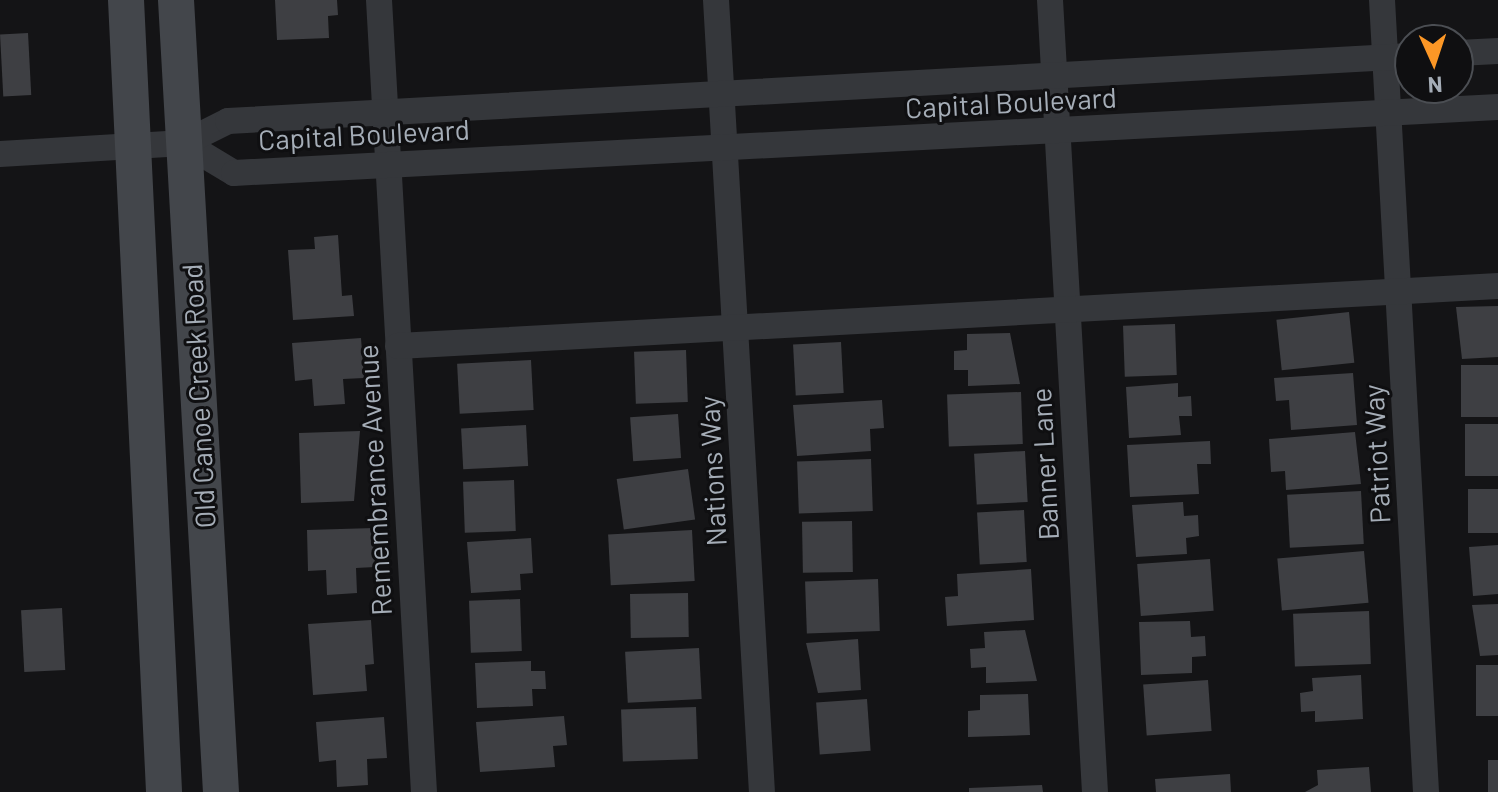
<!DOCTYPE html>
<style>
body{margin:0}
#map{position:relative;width:1498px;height:792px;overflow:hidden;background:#141416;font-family:Barlow,sans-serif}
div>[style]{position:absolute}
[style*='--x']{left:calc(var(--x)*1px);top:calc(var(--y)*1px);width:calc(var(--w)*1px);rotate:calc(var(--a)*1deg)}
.building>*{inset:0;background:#3e3f43;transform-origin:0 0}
.minor>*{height:26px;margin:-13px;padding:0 13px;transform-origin:13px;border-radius:13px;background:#35373b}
.secondary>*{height:36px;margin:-18px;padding:0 18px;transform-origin:18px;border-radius:18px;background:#43464b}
span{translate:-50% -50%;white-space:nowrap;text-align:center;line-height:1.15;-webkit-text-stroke:6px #0f0f11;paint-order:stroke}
.street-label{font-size:28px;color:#a5adb7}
.north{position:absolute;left:1394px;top:24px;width:80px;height:80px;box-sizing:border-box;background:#0f0f11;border:2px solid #4b4e53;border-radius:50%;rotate:177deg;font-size:22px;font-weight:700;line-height:32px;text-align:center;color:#a5adb7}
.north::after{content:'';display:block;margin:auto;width:28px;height:36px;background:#fc9726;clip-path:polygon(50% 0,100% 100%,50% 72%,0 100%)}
</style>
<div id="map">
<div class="building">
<div style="clip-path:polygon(275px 0,337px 0,338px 15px,328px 16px,329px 38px,277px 40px)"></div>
<div style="left:28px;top:33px;width:62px;height:28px;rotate:87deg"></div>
<div style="clip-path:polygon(338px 235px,342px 296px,352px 295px,354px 316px,293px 320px,288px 250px,315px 249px,314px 237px)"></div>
<div style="clip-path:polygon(1498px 306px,1498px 357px,1462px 359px,1456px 307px)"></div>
<div style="left:1349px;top:312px;width:51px;height:73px;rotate:84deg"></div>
<div style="left:1175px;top:324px;width:51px;height:52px;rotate:88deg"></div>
<div style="clip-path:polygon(1010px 333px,1020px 384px,968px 386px,968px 370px,954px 370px,954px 351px,967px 350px,967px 334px)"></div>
<div style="clip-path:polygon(361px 338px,364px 378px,343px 379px,345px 404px,314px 406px,312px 379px,295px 381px,292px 343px)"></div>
<div style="left:841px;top:342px;width:51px;height:48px;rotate:87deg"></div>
<div style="left:686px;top:350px;width:52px;height:52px;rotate:88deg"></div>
<div style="left:531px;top:360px;width:50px;height:74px;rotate:87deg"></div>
<div style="left:1498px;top:365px;width:52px;height:37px;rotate:90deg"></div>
<div style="clip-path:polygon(1353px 373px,1357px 425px,1291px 430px,1289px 400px,1276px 401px,1274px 378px)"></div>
<div style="clip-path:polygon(1178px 383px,1178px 397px,1191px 396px,1192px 416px,1179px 416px,1181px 435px,1129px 438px,1126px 387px)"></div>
<div style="left:1021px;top:392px;width:52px;height:74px;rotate:88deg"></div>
<div style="clip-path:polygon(882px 400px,884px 428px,870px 429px,871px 451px,797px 456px,793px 405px)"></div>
<div style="left:678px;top:414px;width:44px;height:48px;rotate:86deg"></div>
<div style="left:1498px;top:424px;width:52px;height:33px;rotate:90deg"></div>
<div style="left:526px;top:425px;width:41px;height:65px;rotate:87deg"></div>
<div style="clip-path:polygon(360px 431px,354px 501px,301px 503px,299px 433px)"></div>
<div style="clip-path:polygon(1355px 432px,1361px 484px,1286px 490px,1285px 471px,1271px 472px,1269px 439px)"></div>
<div style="clip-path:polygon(1210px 441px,1211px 464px,1197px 464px,1199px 494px,1130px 497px,1127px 445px)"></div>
<div style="left:1025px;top:451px;width:51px;height:51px;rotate:87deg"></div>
<div style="left:871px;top:459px;width:52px;height:74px;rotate:88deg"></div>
<div style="left:688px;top:469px;width:51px;height:72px;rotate:82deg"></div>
<div style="left:514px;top:480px;width:51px;height:51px;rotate:88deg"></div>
<div style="left:1498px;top:489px;width:44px;height:30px;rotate:90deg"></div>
<div style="left:1361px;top:491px;width:53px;height:74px;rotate:87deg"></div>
<div style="clip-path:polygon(1183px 502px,1184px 516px,1198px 515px,1199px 536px,1186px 538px,1187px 554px,1136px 557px,1132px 505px)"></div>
<div style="left:1024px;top:510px;width:52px;height:47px;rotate:87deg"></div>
<div style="left:852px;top:521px;width:51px;height:50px;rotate:89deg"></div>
<div style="clip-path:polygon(374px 528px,375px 567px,356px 568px,357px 593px,327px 595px,326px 570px,308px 571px,307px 530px)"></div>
<div style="left:692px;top:530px;width:51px;height:84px;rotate:87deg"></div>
<div style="clip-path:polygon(531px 538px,533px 573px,520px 574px,521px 590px,471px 593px,467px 542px)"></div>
<div style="clip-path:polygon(1498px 545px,1498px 594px,1473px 596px,1469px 547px)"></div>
<div style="left:1364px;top:551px;width:52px;height:87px;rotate:85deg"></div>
<div style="left:1210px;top:559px;width:52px;height:73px;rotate:86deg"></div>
<div style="clip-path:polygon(1031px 569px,1034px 620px,947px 626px,945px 597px,958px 596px,957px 574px)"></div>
<div style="left:878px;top:579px;width:52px;height:73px;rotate:88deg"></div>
<div style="left:688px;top:593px;width:44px;height:58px;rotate:89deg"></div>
<div style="left:520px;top:599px;width:52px;height:51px;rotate:88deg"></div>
<div style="clip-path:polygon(1498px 604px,1498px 655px,1480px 656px,1472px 605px)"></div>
<div style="left:62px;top:608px;width:62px;height:41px;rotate:87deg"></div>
<div style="left:1369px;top:611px;width:53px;height:76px;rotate:88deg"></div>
<div style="clip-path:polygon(371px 620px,374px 664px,365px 665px,367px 691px,313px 695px,308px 624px)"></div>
<div style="clip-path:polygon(1190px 621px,1191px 637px,1205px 636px,1206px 656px,1192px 657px,1192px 673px,1141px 675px,1139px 622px)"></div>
<div style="clip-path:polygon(1025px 630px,1037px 681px,986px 683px,986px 667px,971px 668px,970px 649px,985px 648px,984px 632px)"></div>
<div style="clip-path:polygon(858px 639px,861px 690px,818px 693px,806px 643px)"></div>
<div style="left:699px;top:648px;width:51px;height:74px;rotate:87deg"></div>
<div style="clip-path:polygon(531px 661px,531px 671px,545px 671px,546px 689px,532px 689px,533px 706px,477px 708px,475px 663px)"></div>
<div style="left:1498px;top:665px;width:51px;height:22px;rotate:90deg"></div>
<div style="clip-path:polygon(1361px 675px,1363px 719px,1315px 722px,1315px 711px,1301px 712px,1300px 693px,1313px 691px,1312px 678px)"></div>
<div style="left:1208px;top:680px;width:51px;height:65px;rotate:86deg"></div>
<div style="clip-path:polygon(1028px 694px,1030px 735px,968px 737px,968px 711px,980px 710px,980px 695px)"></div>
<div style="left:867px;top:699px;width:52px;height:51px;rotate:86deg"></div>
<div style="left:696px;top:707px;width:52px;height:75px;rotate:88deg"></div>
<div style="clip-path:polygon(564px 716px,567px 745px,553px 746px,555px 767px,480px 772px,476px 722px)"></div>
<div style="clip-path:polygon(384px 717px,387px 758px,367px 759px,368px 785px,337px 787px,336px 760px,319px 762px,316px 722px)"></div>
<div style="left:1488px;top:760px;width:10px;height:32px"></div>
<div style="clip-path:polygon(1369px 767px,1371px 792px,1305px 792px,1318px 785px,1317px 770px)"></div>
<div style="clip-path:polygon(1230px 774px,1231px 792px,1156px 792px,1155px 779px)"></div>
<div style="clip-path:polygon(1042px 785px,1043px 792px,969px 792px,969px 788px)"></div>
</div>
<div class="minor">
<div style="--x:379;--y:0;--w:793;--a:86.75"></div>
<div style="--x:716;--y:0;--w:793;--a:86.68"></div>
<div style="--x:1050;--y:0;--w:793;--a:86.75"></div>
<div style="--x:1382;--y:0;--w:793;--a:86.82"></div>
<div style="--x:1458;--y:53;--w:40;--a:-2.9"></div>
<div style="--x:184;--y:143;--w:58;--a:31"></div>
<div style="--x:234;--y:173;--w:1266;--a:-2.99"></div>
<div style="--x:0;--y:154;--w:184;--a:-3.4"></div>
<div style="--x:184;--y:143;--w:49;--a:-26.6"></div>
<div style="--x:228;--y:121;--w:1184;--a:-3.15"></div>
<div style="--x:398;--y:346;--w:1102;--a:-3.12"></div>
</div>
<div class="secondary">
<div style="--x:126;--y:0;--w:793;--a:87.25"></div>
<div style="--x:176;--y:0;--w:793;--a:86.75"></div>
</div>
<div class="street-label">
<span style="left:1011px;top:102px;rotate:-3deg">Capital Boulevard</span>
<span style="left:364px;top:134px;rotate:-3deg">Capital Boulevard</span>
<span style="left:198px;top:396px;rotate:-93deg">Old Canoe Creek Road</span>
<span style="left:1376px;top:454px;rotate:-93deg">Patriot Way</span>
<span style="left:1044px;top:464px;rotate:-93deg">Banner Lane</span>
<span style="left:712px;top:471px;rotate:-93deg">Nations Way</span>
<span style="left:374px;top:480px;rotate:-93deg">Remembrance Avenue</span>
</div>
<div class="north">N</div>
</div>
